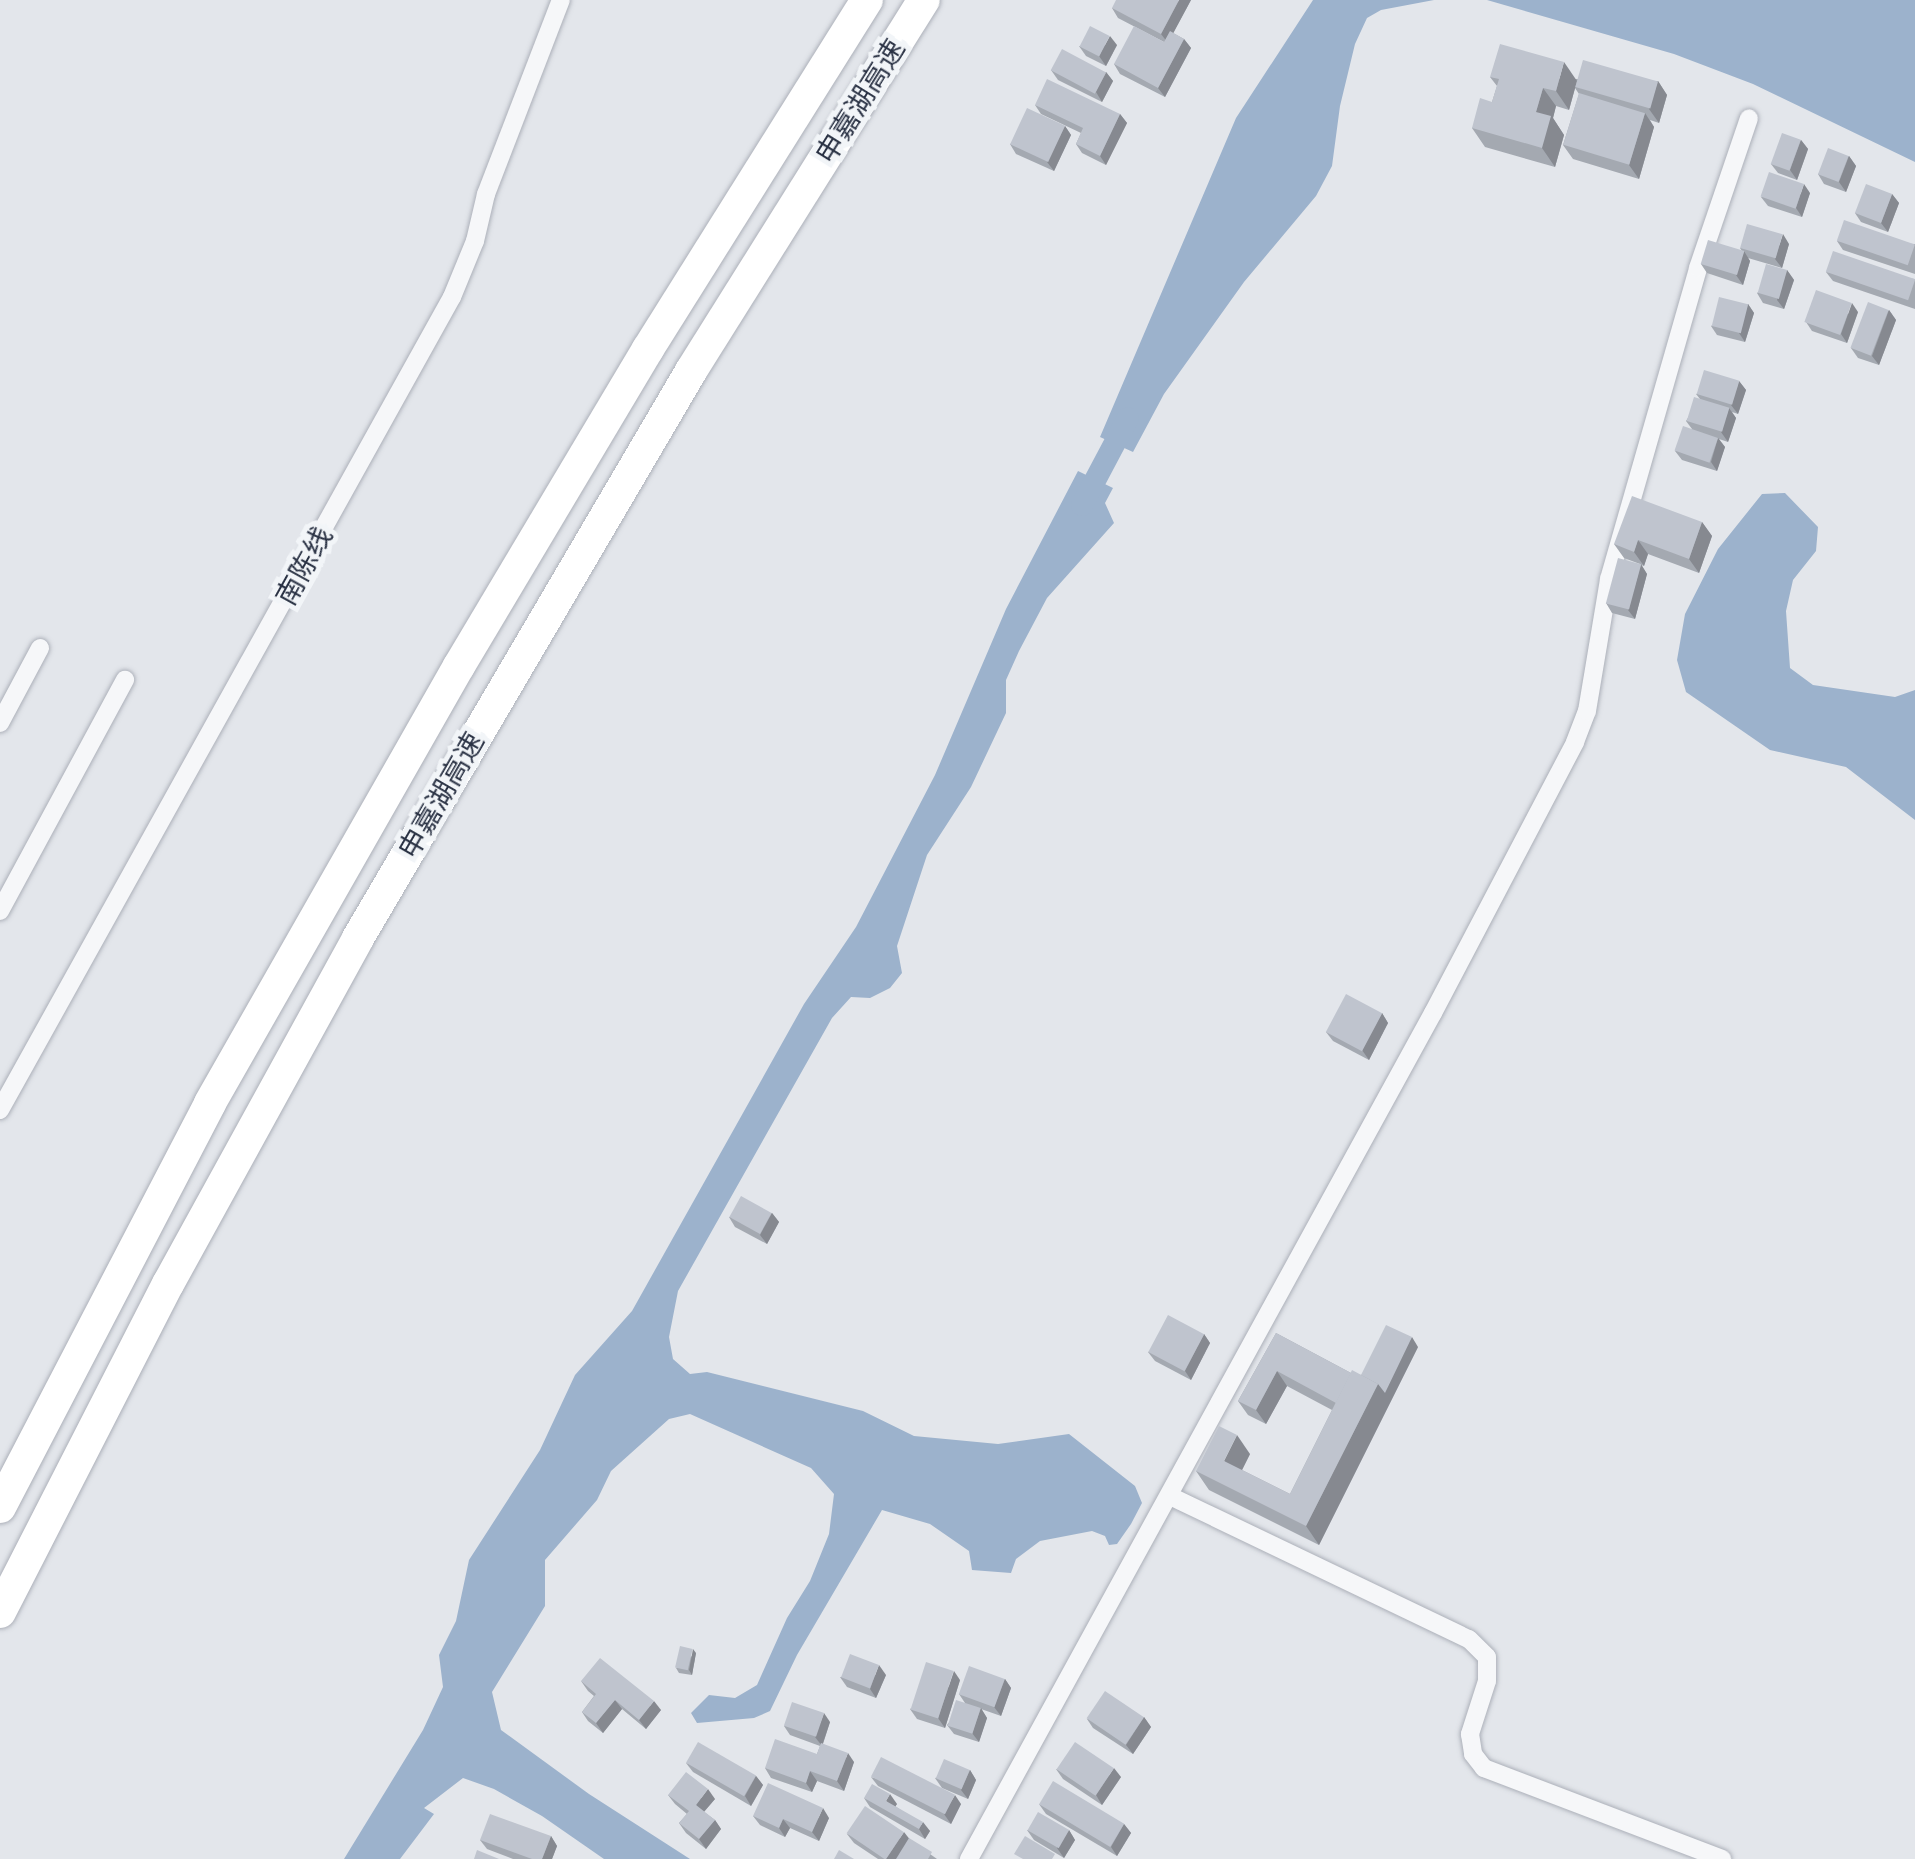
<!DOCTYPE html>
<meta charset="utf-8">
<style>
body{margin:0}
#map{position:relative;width:1915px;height:1859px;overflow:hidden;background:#e3e6eb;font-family:"Space Grotesk","Noto Sans SC",sans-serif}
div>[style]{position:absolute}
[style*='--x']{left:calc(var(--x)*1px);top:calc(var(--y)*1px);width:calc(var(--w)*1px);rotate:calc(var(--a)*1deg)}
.water>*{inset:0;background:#9cb2cc}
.canal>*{height:22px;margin:-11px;padding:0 11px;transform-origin:11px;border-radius:11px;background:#9cb2cc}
.roads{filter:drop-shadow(0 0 2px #acb0b9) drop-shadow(0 0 2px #acb0b9)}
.minor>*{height:18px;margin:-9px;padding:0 9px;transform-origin:9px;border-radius:9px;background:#f6f7f9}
.motorway>*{height:32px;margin:-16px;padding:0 16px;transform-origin:16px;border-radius:16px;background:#fff}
.wall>*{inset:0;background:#a4a9b1}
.shaded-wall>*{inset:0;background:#868990}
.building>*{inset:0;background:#bfc4ce;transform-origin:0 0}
span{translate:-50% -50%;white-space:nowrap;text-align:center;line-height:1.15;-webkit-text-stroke:10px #f2f5f8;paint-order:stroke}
.street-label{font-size:28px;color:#2a3244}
</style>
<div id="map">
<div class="water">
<div style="clip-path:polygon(1313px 0,1434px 0,1381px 10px,1367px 18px,1355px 44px,1340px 106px,1332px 166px,1316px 196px,1244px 282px,1164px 394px,1133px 452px,1100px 437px,1236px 118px)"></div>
<div style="clip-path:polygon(1487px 0,1915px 0,1915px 162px,1753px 84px,1674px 54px)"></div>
<div style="clip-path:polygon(1078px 471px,1113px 488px,1105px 503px,1114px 523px,1047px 598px,1019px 651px,1006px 680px,1006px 713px,971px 787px,927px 855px,897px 946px,902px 973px,890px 988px,870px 998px,851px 997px,832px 1018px,678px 1291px,669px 1337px,673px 1359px,690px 1374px,707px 1372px,863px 1411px,914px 1436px,998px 1444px,1069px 1434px,1135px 1486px,1142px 1503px,1131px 1524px,1117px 1544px,1109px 1545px,1105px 1536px,1092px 1531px,1040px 1541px,1016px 1559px,1011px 1573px,972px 1570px,969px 1551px,930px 1524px,882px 1510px,797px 1655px,770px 1711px,754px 1718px,697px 1723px,691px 1713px,709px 1695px,735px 1698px,757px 1685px,787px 1618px,810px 1581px,829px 1534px,834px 1494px,811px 1468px,690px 1414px,669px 1419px,611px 1471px,597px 1500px,545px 1560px,545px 1606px,492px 1692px,501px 1730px,589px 1794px,690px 1859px,604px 1859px,542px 1816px,494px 1789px,463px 1778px,424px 1808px,434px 1814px,400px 1859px,344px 1859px,423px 1730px,443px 1687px,439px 1655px,456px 1621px,469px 1560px,540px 1450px,575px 1375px,632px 1311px,804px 1004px,856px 927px,935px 775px,1006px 609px)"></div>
<div style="clip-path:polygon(1785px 493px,1818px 527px,1816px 551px,1793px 580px,1786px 611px,1790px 668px,1813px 685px,1895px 697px,1915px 690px,1915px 820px,1846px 767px,1770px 750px,1686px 692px,1677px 660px,1685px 614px,1718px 549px,1762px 494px)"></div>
</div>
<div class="canal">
<div style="--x:1082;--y:505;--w:98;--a:-62.1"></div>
</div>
<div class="roads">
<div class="minor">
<div style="--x:0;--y:723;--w:85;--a:-61.9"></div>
<div style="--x:0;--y:911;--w:263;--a:-61.6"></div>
<div style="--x:0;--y:1110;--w:930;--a:-60.93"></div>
<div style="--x:452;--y:297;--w:61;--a:-67.7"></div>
<div style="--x:475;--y:241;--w:48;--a:-76.8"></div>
<div style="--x:486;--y:194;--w:208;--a:-68.9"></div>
<div style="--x:1170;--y:1496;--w:331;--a:25.6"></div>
<div style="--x:1469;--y:1639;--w:25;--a:45"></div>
<div style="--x:1487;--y:1657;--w:24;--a:90"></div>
<div style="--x:1487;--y:1681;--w:56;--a:107.8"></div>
<div style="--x:1470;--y:1734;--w:20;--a:81"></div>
<div style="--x:1473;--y:1754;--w:18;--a:52"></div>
<div style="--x:1484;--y:1768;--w:255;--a:20.9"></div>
<div style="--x:969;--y:1859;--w:965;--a:-61.26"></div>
<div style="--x:1433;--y:1013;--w:306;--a:-62.3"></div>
<div style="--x:1575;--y:742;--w:33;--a:-69"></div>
<div style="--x:1587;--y:711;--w:134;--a:-80.5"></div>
<div style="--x:1609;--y:579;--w:323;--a:-74"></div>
<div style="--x:1698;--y:268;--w:158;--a:-71.2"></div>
</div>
<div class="motorway">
<div style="--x:0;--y:1507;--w:455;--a:-62.5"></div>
<div style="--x:210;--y:1103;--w:503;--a:-60.33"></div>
<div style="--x:459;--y:666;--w:369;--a:-59.2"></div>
<div style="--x:648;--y:349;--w:412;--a:-57.9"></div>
<div style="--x:0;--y:1612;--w:369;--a:-62.9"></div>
<div style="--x:168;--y:1284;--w:395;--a:-61.2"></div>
<div style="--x:358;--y:938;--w:658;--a:-59.57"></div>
<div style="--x:691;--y:371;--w:438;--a:-57.9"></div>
</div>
</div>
<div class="wall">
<div style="clip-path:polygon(1191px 0,1173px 33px,1184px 39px,1191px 48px,1165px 97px,1120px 74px,1114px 64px,1164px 42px,1118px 18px,1112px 8px)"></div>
<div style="clip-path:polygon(1117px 45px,1106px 66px,1086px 56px,1079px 46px)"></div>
<div style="clip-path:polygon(1051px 70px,1106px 72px,1113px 81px,1102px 102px,1058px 80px)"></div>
<div style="clip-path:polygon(1490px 77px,1658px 81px,1667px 95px,1659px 123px,1650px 120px,1654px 127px,1639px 179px,1573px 159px,1563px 145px,1579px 94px,1575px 88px,1569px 110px,1556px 106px,1553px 118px,1564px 135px,1555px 167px,1485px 147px,1472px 128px,1492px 102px,1497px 86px)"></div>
<div style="clip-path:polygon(1035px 105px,1120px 114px,1127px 123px,1106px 165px,1082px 153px,1076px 144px,1081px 133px,1041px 114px)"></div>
<div style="clip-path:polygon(1065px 126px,1071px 135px,1054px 171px,1016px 154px,1010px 144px)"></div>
<div style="clip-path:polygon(1801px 140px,1808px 149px,1797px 180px,1778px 173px,1771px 164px)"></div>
<div style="clip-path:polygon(1849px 156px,1856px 166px,1846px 192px,1824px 184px,1818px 174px)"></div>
<div style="clip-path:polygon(1810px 193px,1802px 217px,1768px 206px,1761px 197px)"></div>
<div style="clip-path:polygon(1892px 194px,1899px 203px,1888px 232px,1861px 222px,1855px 213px)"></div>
<div style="clip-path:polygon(1837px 241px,1915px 244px,1915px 274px,1843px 250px)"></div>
<div style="clip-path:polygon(1789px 244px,1782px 268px,1748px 258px,1750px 261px,1743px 285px,1707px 273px,1701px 264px,1742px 251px,1740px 248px)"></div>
<div style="clip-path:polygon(1787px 270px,1794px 280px,1784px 309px,1763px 303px,1757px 293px)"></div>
<div style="clip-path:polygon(1826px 272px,1915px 279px,1915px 309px,1833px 281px)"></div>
<div style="clip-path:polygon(1748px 304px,1754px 313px,1745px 342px,1717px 335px,1711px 326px)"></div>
<div style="clip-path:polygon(1889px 310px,1896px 320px,1879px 365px,1858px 358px,1851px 348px)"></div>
<div style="clip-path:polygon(1858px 312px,1847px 343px,1812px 331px,1806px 322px)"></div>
<div style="clip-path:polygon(1739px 381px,1746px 390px,1738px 414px,1732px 412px,1736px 418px,1728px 442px,1719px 439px,1725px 447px,1717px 471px,1682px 460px,1675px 451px,1692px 429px,1686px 421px,1700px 399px,1696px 394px)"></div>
<div style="clip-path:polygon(1702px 522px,1712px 536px,1699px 573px,1648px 554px,1644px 566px,1641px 565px,1647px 574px,1635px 619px,1612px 613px,1606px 603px,1640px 564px,1624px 558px,1614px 544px)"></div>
<div style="clip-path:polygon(1382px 1013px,1388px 1023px,1369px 1060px,1333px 1041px,1326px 1032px)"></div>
<div style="clip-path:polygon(772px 1213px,779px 1222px,767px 1244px,735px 1227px,729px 1217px)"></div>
<div style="clip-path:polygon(1276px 1333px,1351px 1373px,1361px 1375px,1418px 1347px,1319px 1545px,1209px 1490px,1196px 1471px,1250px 1454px,1242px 1470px,1290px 1494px,1332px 1410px,1287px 1386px,1266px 1424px,1248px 1415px,1238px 1401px)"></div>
<div style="clip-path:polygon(1204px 1334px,1210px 1343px,1191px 1380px,1155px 1361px,1148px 1352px)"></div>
<div style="clip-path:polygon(696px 1653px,692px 1675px,679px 1673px,676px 1668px)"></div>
<div style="clip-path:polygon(886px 1675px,876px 1698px,847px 1687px,840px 1677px)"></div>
<div style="clip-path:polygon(1005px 1679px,1011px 1688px,1001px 1716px,981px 1709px,987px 1718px,979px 1742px,954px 1734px,947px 1725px,965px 1703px,959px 1694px)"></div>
<div style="clip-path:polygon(960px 1680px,945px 1728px,917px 1719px,910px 1709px)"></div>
<div style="clip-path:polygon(581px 1681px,661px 1710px,646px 1729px,622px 1709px,603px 1733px,588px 1721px,582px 1712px,594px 1696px,588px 1691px)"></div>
<div style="clip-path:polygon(1144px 1717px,1151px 1727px,1133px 1754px,1093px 1728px,1087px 1719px)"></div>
<div style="clip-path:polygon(830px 1722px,823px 1744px,854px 1762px,844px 1791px,817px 1781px,812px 1792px,771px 1778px,765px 1768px,817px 1754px,820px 1746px,790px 1735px,784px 1726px)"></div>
<div style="clip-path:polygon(686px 1763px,756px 1776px,763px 1785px,751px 1806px,693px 1772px)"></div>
<div style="clip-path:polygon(1056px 1769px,1121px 1777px,1102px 1805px,1063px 1779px)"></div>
<div style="clip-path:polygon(970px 1770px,976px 1780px,968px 1799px,942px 1788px,935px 1778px)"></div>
<div style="clip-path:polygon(871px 1777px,961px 1804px,951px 1824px,878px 1786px)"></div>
<div style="clip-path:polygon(668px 1795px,715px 1799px,704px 1812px,715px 1820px,721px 1829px,706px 1849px,686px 1833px,679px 1823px,687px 1814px,675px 1804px)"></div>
<div style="clip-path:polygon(864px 1798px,897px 1804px,895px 1806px,930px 1831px,925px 1839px,870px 1807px)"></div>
<div style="clip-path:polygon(1039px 1804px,1124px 1824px,1131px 1833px,1117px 1856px,1046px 1814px)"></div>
<div style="clip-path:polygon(753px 1816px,829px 1818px,819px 1841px,790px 1828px,785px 1837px,760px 1825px)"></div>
<div style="clip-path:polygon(1027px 1830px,1069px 1830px,1075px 1840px,1064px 1858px,1034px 1840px)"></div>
<div style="clip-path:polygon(847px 1834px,909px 1839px,937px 1859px,878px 1859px,854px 1843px)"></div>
<div style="clip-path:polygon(551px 1836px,557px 1846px,552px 1859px,513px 1859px,487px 1849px,480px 1840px)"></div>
</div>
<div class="shaded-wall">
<div style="clip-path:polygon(1179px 0,1191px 0,1168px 43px,1161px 34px)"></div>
<div style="clip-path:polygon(1110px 36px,1117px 45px,1106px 66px,1099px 56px)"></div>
<div style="clip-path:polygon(1184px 39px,1191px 48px,1165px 97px,1158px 88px)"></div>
<div style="clip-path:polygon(1564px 62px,1577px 81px,1569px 110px,1556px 91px)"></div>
<div style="clip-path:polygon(1106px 72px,1113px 81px,1102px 102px,1096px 92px)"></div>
<div style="clip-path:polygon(1658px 81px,1667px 95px,1659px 123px,1649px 109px)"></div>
<div style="clip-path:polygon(1543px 88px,1556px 106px,1553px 118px,1564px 135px,1555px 167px,1542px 148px,1536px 112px)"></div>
<div style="clip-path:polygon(1645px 113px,1654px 127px,1639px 179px,1629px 165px)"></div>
<div style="clip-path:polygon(1120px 114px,1127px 123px,1106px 165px,1100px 156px)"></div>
<div style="clip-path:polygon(1065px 126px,1071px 135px,1054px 171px,1047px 162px)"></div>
<div style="clip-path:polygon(1801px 140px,1808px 149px,1797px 180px,1790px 170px)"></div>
<div style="clip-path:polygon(1849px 156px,1856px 166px,1846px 192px,1839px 182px)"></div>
<div style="clip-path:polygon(1804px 184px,1810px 193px,1802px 217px,1796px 208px)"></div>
<div style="clip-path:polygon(1892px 194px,1899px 203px,1888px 232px,1881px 223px)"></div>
<div style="clip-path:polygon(1783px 234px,1789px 244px,1782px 268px,1775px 259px)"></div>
<div style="clip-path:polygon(1744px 251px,1750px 261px,1743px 285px,1736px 275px)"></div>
<div style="clip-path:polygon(1787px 270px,1794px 280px,1784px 309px,1777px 300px)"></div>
<div style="clip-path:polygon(1852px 303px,1858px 312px,1847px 343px,1841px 334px)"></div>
<div style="clip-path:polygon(1748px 304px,1754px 313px,1745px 342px,1739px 333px)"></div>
<div style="clip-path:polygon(1889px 310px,1896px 320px,1879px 365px,1872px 356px)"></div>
<div style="clip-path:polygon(1739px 381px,1746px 390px,1738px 414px,1731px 405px)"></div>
<div style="clip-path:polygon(1729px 408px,1736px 418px,1728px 442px,1721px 432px)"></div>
<div style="clip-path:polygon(1718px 438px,1725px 447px,1717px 471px,1711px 462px)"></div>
<div style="clip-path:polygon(1702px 522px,1712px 536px,1699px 573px,1689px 559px)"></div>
<div style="clip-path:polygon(1638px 540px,1648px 554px,1644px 566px,1634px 552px)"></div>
<div style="clip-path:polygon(1641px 564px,1647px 574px,1635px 619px,1628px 610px)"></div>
<div style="clip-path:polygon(1382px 1013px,1388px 1023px,1369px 1060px,1362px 1050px)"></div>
<div style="clip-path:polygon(772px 1213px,779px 1222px,767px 1244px,760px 1235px)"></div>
<div style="clip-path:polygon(1204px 1334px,1210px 1343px,1191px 1380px,1185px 1371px)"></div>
<div style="clip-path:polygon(1412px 1337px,1418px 1347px,1319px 1545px,1306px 1526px,1378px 1384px)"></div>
<div style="clip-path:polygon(1277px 1371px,1287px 1386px,1266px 1424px,1256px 1410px)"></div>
<div style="clip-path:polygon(1237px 1435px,1250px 1454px,1237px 1480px,1224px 1461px)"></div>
<div style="clip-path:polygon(693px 1649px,696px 1653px,692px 1675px,689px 1670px)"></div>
<div style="clip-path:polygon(879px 1665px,886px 1675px,876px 1698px,870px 1689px)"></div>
<div style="clip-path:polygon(954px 1671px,960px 1680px,945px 1728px,938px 1718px)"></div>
<div style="clip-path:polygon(1005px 1679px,1011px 1688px,1001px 1716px,994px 1707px)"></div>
<div style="clip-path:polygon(615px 1700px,622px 1709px,603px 1733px,596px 1723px)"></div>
<div style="clip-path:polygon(654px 1701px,661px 1710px,646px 1729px,639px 1720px)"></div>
<div style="clip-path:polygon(981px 1708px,987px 1718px,979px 1742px,972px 1733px)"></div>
<div style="clip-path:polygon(824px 1713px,830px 1722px,822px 1746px,815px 1737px)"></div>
<div style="clip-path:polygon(1144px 1717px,1151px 1727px,1133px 1754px,1126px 1745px)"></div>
<div style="clip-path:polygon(848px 1753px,854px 1762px,844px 1791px,837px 1781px)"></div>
<div style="clip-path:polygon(1114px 1768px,1121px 1777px,1102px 1805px,1096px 1795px)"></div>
<div style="clip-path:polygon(970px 1770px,976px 1780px,968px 1799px,961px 1790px)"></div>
<div style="clip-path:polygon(810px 1771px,817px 1781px,812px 1792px,806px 1783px)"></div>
<div style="clip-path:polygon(756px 1776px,763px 1785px,751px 1806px,745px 1796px)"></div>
<div style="clip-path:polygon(708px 1789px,715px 1799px,702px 1814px,696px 1805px)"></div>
<div style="clip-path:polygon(890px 1794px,897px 1804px,893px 1810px,886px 1801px)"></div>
<div style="clip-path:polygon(955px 1795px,961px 1804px,951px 1824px,944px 1814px)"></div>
<div style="clip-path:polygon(823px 1808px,829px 1818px,819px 1841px,812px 1832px)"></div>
<div style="clip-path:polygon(783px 1819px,790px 1828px,785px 1837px,779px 1828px)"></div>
<div style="clip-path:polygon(715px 1820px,721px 1829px,706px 1849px,699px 1839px)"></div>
<div style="clip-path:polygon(923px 1822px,930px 1831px,925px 1839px,919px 1829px)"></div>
<div style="clip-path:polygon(1124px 1824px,1131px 1833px,1117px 1856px,1111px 1847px)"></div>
<div style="clip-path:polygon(1069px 1830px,1075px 1840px,1064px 1858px,1057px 1848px)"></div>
<div style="clip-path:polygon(904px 1832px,911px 1841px,899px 1859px,886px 1859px)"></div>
<div style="clip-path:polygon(551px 1836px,557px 1846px,552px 1859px,542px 1859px)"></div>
</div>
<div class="building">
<div style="clip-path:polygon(1116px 0,1179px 0,1161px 34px,1112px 8px)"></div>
<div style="left:1090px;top:26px;width:22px;height:23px;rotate:27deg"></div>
<div style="clip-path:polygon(1134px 26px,1164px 42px,1170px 31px,1184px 39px,1158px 88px,1114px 64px)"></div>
<div style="clip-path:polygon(1500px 44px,1564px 62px,1556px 91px,1543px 88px,1536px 112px,1551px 116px,1542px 148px,1472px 128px,1480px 98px,1492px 102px,1499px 79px,1490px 77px)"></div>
<div style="left:1062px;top:49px;width:50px;height:24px;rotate:28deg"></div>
<div style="left:1583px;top:60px;width:78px;height:28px;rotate:16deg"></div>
<div style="clip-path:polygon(1047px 79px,1120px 114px,1100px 156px,1076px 144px,1083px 128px,1035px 105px)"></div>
<div style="left:1579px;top:93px;width:69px;height:54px;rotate:17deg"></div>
<div style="left:1027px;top:108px;width:42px;height:40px;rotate:25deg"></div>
<div style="left:1782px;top:133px;width:20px;height:33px;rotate:20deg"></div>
<div style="left:1828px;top:148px;width:22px;height:28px;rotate:21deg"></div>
<div style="left:1769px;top:172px;width:37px;height:26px;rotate:19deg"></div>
<div style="left:1866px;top:184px;width:28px;height:31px;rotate:21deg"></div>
<div style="left:1844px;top:220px;width:75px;height:22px;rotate:19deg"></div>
<div style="left:1747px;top:224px;width:37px;height:25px;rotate:16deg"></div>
<div style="left:1708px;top:240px;width:38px;height:25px;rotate:17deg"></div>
<div style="left:1833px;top:251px;width:87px;height:22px;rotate:19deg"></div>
<div style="left:1766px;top:264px;width:22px;height:30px;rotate:16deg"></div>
<div style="left:1816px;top:290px;width:38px;height:34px;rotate:20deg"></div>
<div style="left:1719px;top:297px;width:30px;height:30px;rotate:14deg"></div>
<div style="left:1868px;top:302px;width:22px;height:49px;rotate:21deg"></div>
<div style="left:1704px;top:370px;width:37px;height:25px;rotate:17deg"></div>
<div style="left:1694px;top:397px;width:37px;height:25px;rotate:17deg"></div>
<div style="left:1683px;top:426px;width:37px;height:26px;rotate:19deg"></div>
<div style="clip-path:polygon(1632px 496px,1702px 522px,1689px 559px,1638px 540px,1634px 552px,1614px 544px)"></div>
<div style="left:1618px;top:558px;width:24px;height:47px;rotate:15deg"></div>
<div style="left:1346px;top:994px;width:41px;height:43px;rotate:28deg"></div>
<div style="left:741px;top:1196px;width:35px;height:24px;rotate:29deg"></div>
<div style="left:1168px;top:1315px;width:41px;height:42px;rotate:28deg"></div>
<div style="clip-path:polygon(1386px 1325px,1412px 1337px,1385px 1393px,1378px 1384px,1361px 1375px)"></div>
<div style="clip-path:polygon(1276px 1333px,1351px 1373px,1336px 1403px,1277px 1371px,1256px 1410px,1238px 1401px)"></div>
<div style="clip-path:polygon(1352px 1370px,1378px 1384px,1306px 1526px,1196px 1471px,1219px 1426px,1237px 1435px,1224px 1461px,1290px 1494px)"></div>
<div style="left:680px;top:1646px;width:13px;height:22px;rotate:13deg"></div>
<div style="left:850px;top:1654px;width:31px;height:25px;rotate:21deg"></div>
<div style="clip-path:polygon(600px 1658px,654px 1701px,639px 1720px,615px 1700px,596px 1723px,582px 1712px,596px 1694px,581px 1681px)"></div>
<div style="left:926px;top:1662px;width:29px;height:50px;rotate:18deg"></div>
<div style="left:969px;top:1666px;width:38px;height:30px;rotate:20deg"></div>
<div style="left:1105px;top:1691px;width:47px;height:33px;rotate:34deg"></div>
<div style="left:956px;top:1700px;width:26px;height:27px;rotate:18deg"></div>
<div style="left:792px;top:1702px;width:34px;height:25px;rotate:19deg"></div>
<div style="clip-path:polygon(775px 1739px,817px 1754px,821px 1743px,848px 1753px,837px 1781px,810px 1771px,806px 1783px,765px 1768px)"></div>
<div style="left:698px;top:1742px;width:67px;height:24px;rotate:30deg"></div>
<div style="left:1075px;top:1742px;width:47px;height:33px;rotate:34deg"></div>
<div style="left:881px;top:1757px;width:83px;height:22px;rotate:27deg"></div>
<div style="left:944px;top:1759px;width:28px;height:21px;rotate:23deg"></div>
<div style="clip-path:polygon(686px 1772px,708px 1789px,696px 1805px,715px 1820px,699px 1839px,679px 1823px,689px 1811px,668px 1795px)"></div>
<div style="left:1053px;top:1781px;width:83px;height:27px;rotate:31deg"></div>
<div style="clip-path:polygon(768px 1783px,823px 1808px,812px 1832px,783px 1819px,779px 1828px,753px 1816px)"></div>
<div style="clip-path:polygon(872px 1784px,890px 1794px,886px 1801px,923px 1822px,919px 1829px,864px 1798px)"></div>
<div style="left:865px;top:1806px;width:47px;height:33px;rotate:34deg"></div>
<div style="left:1038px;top:1812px;width:36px;height:21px;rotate:30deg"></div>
<div style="clip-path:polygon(490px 1814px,551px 1836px,542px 1859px,532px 1859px,480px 1840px)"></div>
<div style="clip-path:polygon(1025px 1836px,1055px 1854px,1052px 1859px,1023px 1859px,1014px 1854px)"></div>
<div style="clip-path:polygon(909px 1838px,932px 1852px,928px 1859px,896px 1859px)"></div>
<div style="clip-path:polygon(477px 1850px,499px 1859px,474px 1859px)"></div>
<div style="clip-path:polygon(839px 1850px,854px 1859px,834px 1859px)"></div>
</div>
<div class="street-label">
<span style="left:860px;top:101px;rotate:-58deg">申嘉湖高速</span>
<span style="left:304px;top:566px;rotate:-61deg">南陈线</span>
<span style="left:441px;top:795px;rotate:-60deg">申嘉湖高速</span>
</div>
</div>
